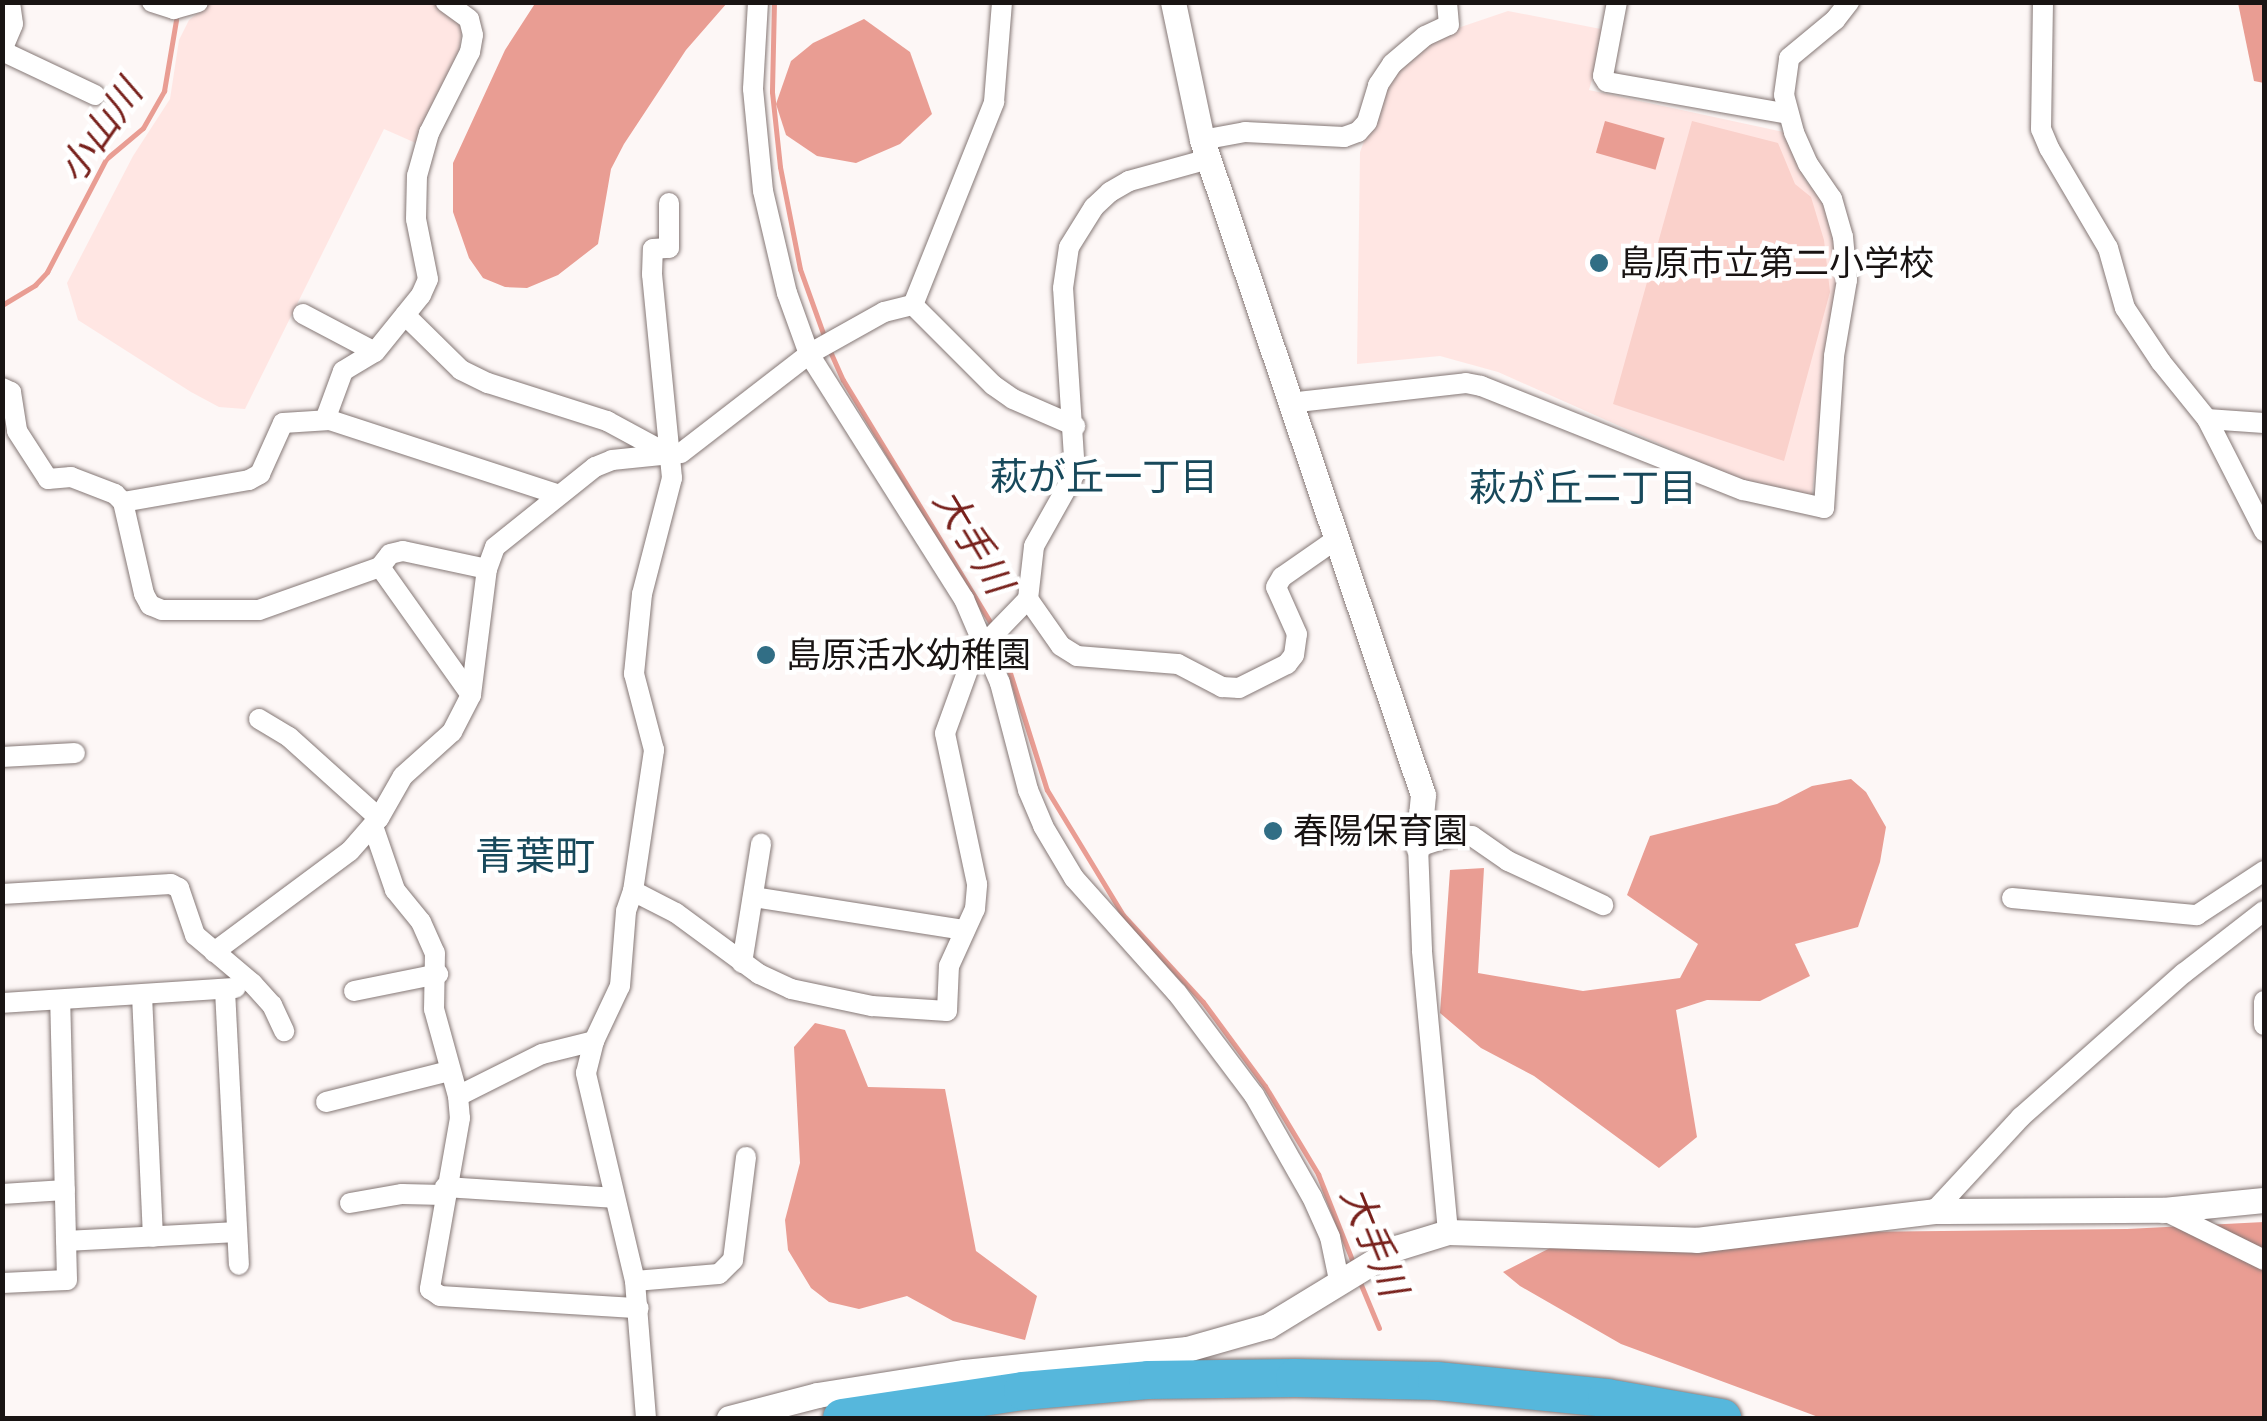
<!DOCTYPE html>
<meta charset="utf-8">
<style>
body{margin:0}
#map{position:relative;width:2267px;height:1421px;overflow:hidden;background:#fdf7f6;font-family:Poppins,"Noto Sans JP",sans-serif}
div>[style]{position:absolute}
[style*='--x']{left:calc(var(--x)*1px);top:calc(var(--y)*1px);width:calc(var(--w)*1px);rotate:calc(var(--a)*1deg)}
.built>*{inset:0;background:#ffe6e3}
.green>*{inset:0;background:#fad1cb}
.forest>*{inset:0;background:#e99d93;transform-origin:0 0}
.stream>*{height:5px;margin:-2.5px;padding:0 2.5px;transform-origin:2.5px;border-radius:2.5px;background:#e99d93}
.roads{filter:drop-shadow(0 0 2px #857876) drop-shadow(0 0 2px #857876)}
.minor>*{height:20px;margin:-10px;padding:0 10px;transform-origin:10px;border-radius:10px;background:#fff}
.tertiary>*{height:25px;margin:-12.5px;padding:0 12.5px;transform-origin:12.5px;border-radius:12.5px;background:#fff}
.motorway>*{height:38px;margin:-19px;padding:0 19px;transform-origin:19px;border-radius:19px;background:#56b7dc}
.dots>*{width:28px;height:28px;translate:-50% -50%;box-sizing:border-box;border:5px solid #fff;border-radius:50%}
span{translate:-50% -50%;white-space:nowrap;text-align:center;line-height:1.15;-webkit-text-stroke:9px #fff;paint-order:stroke}
.poi-label{font-size:35px;color:#191413}
.left{translate:0 -50%;text-align:left}
.water-label{font-size:38px;color:#78211c;font-style:italic}
.neighbourhood-label{font-size:38px;color:#18495b}
.quarter-label{font-size:40px;color:#18495b}
.frame{position:absolute;inset:0;border:5px solid #191413;pointer-events:none}
</style>
<div id="map">
<div class="built">
<div style="clip-path:polygon(212px 2px,434px 2px,455px 17px,462px 29px,459px 50px,418px 144px,384px 129px,245px 409px,219px 407px,191px 392px,78px 320px,67px 283px,133px 156px,170px 99px,179px 40px,189px 20px)"></div>
<div style="clip-path:polygon(1508px 11px,1606px 30px,1589px 90px,1784px 132px,1805px 180px,1824px 202px,1837px 240px,1841px 286px,1829px 338px,1812px 495px,1736px 478px,1498px 372px,1440px 356px,1357px 364px,1360px 152px,1386px 84px,1424px 46px,1452px 30px)"></div>
</div>
<div class="green">
<div style="clip-path:polygon(1692px 121px,1778px 143px,1795px 184px,1811px 197px,1824px 240px,1830px 292px,1784px 461px,1613px 404px)"></div>
</div>
<div class="forest">
<div style="clip-path:polygon(536px 2px,727px 3px,686px 50px,624px 144px,611px 169px,598px 244px,558px 275px,527px 288px,505px 287px,483px 278px,469px 258px,453px 212px,453px 163px,505px 50px)"></div>
<div style="clip-path:polygon(2238px 3px,2264px 3px,2264px 83px,2254px 81px)"></div>
<div style="clip-path:polygon(864px 19px,910px 52px,932px 114px,900px 144px,856px 163px,817px 156px,786px 135px,776px 104px,791px 61px,813px 43px)"></div>
<div style="left:1605px;top:121px;width:62px;height:33px;rotate:16deg"></div>
<div style="clip-path:polygon(1851px 779px,1866px 792px,1886px 827px,1880px 862px,1858px 927px,1795px 944px,1810px 976px,1760px 1001px,1707px 1000px,1676px 1010px,1697px 1137px,1659px 1168px,1534px 1076px,1481px 1048px,1440px 1013px,1450px 870px,1484px 868px,1478px 973px,1583px 991px,1680px 978px,1698px 944px,1627px 895px,1650px 836px,1777px 804px,1812px 786px)"></div>
<div style="clip-path:polygon(815px 1023px,845px 1030px,868px 1087px,945px 1089px,976px 1251px,1037px 1296px,1025px 1340px,953px 1321px,907px 1296px,859px 1309px,829px 1302px,811px 1288px,788px 1250px,785px 1220px,800px 1163px,794px 1047px)"></div>
<div style="clip-path:polygon(2264px 1222px,2264px 1418px,1821px 1418px,1621px 1344px,1520px 1286px,1503px 1272px,1554px 1246px,1851px 1232px,2127px 1229px)"></div>
</div>
<div class="stream">
<div style="--x:774;--y:2;--w:90;--a:91.3"></div>
<div style="--x:772;--y:92;--w:75;--a:83.9"></div>
<div style="--x:780;--y:167;--w:104;--a:78.9"></div>
<div style="--x:800;--y:269;--w:74;--a:70.3"></div>
<div style="--x:2;--y:305;--w:39;--a:-31"></div>
<div style="--x:35;--y:285;--w:18;--a:-47"></div>
<div style="--x:47;--y:272;--w:127;--a:-62.4"></div>
<div style="--x:106;--y:159;--w:48;--a:-40"></div>
<div style="--x:143;--y:128;--w:43;--a:-60.4"></div>
<div style="--x:164;--y:91;--w:72;--a:-80.4"></div>
<div style="--x:829;--y:349;--w:34;--a:66"></div>
<div style="--x:843;--y:380;--w:290;--a:58.7"></div>
<div style="--x:999;--y:638;--w:159;--a:72.5"></div>
<div style="--x:1047;--y:790;--w:146;--a:58.7"></div>
<div style="--x:1123;--y:915;--w:118;--a:47.4"></div>
<div style="--x:1203;--y:1002;--w:104;--a:53.6"></div>
<div style="--x:1265;--y:1086;--w:103;--a:58.9"></div>
<div style="--x:1318;--y:1174;--w:98;--a:68.4"></div>
<div style="--x:1359;--y:1280;--w:52;--a:67.4"></div>
</div>
<div class="roads">
<div class="minor">
<div style="--x:152;--y:2;--w:23;--a:18"></div>
<div style="--x:174;--y:9;--w:25;--a:-16"></div>
<div style="--x:758;--y:2;--w:87;--a:93.3"></div>
<div style="--x:753;--y:89;--w:102;--a:84.4"></div>
<div style="--x:763;--y:191;--w:105;--a:76.8"></div>
<div style="--x:787;--y:293;--w:65;--a:70.2"></div>
<div style="--x:809;--y:354;--w:290;--a:57.7"></div>
<div style="--x:964;--y:599;--w:91;--a:66.8"></div>
<div style="--x:1000;--y:683;--w:111;--a:75.3"></div>
<div style="--x:1028;--y:790;--w:39;--a:67"></div>
<div style="--x:1043;--y:826;--w:61;--a:59.2"></div>
<div style="--x:1074;--y:878;--w:154;--a:48.2"></div>
<div style="--x:1177;--y:993;--w:128;--a:53"></div>
<div style="--x:1254;--y:1095;--w:117;--a:60.4"></div>
<div style="--x:1312;--y:1197;--w:44;--a:65.8"></div>
<div style="--x:1330;--y:1237;--w:49;--a:78.2"></div>
<div style="--x:1617;--y:2;--w:75;--a:100.7"></div>
<div style="--x:1603;--y:76;--w:7;--a:56"></div>
<div style="--x:1607;--y:82;--w:184;--a:10"></div>
<div style="--x:2043;--y:2;--w:127;--a:90.9"></div>
<div style="--x:2041;--y:129;--w:21;--a:67"></div>
<div style="--x:2049;--y:148;--w:116;--a:59.5"></div>
<div style="--x:2108;--y:248;--w:62;--a:74.2"></div>
<div style="--x:2125;--y:308;--w:65;--a:56.3"></div>
<div style="--x:2161;--y:362;--w:73;--a:51.1"></div>
<div style="--x:2207;--y:419;--w:126;--a:63"></div>
<div style="--x:2;--y:50;--w:28;--a:-67"></div>
<div style="--x:13;--y:24;--w:22;--a:-98"></div>
<div style="--x:2;--y:51;--w:103;--a:25.3"></div>
<div style="--x:1202;--y:140;--w:44;--a:-10.5"></div>
<div style="--x:1245;--y:132;--w:99;--a:2.9"></div>
<div style="--x:1344;--y:137;--w:15;--a:-20"></div>
<div style="--x:1358;--y:132;--w:13;--a:-48"></div>
<div style="--x:1367;--y:122;--w:39;--a:-73"></div>
<div style="--x:1378;--y:85;--w:25;--a:-56"></div>
<div style="--x:1392;--y:64;--w:43;--a:-40.3"></div>
<div style="--x:1425;--y:36;--w:26;--a:-25"></div>
<div style="--x:1449;--y:25;--w:23;--a:-95"></div>
<div style="--x:913;--y:305;--w:219;--a:-68.2"></div>
<div style="--x:994;--y:102;--w:100;--a:-85.4"></div>
<div style="--x:303;--y:314;--w:81;--a:27.8"></div>
<div style="--x:405;--y:315;--w:78;--a:44.5"></div>
<div style="--x:461;--y:370;--w:30;--a:26"></div>
<div style="--x:488;--y:383;--w:125;--a:17.7"></div>
<div style="--x:607;--y:421;--w:72;--a:28.4"></div>
<div style="--x:2;--y:388;--w:10;--a:24"></div>
<div style="--x:11;--y:392;--w:39;--a:81"></div>
<div style="--x:17;--y:431;--w:57;--a:57.1"></div>
<div style="--x:48;--y:479;--w:23;--a:-5"></div>
<div style="--x:71;--y:477;--w:47;--a:21.1"></div>
<div style="--x:115;--y:494;--w:11;--a:45"></div>
<div style="--x:123;--y:502;--w:94;--a:77.1"></div>
<div style="--x:144;--y:594;--w:13;--a:61"></div>
<div style="--x:150;--y:605;--w:13;--a:23"></div>
<div style="--x:162;--y:610;--w:97;--a:0"></div>
<div style="--x:259;--y:610;--w:128;--a:-19.6"></div>
<div style="--x:380;--y:567;--w:157;--a:54.6"></div>
<div style="--x:1289;--y:403;--w:178;--a:-6.4"></div>
<div style="--x:1466;--y:383;--w:15;--a:11"></div>
<div style="--x:1481;--y:386;--w:282;--a:21.7"></div>
<div style="--x:1743;--y:490;--w:83;--a:12.5"></div>
<div style="--x:1824;--y:508;--w:152;--a:-86.2"></div>
<div style="--x:1834;--y:356;--w:77;--a:-80.3"></div>
<div style="--x:1847;--y:280;--w:43;--a:-95.3"></div>
<div style="--x:1843;--y:237;--w:40;--a:-106"></div>
<div style="--x:1832;--y:199;--w:42;--a:-124.4"></div>
<div style="--x:1808;--y:164;--w:35;--a:-114"></div>
<div style="--x:1794;--y:132;--w:38;--a:-105"></div>
<div style="--x:1784;--y:95;--w:37;--a:-82"></div>
<div style="--x:1789;--y:58;--w:60;--a:-39.6"></div>
<div style="--x:1835;--y:20;--w:23;--a:-52"></div>
<div style="--x:2207;--y:419;--w:57;--a:4"></div>
<div style="--x:325;--y:420;--w:52;--a:-69.8"></div>
<div style="--x:343;--y:371;--w:37;--a:-31"></div>
<div style="--x:375;--y:352;--w:73;--a:-51.1"></div>
<div style="--x:421;--y:295;--w:17;--a:-66"></div>
<div style="--x:428;--y:279;--w:61;--a:-101.3"></div>
<div style="--x:416;--y:219;--w:43;--a:-88.7"></div>
<div style="--x:417;--y:176;--w:45;--a:-74.4"></div>
<div style="--x:429;--y:133;--w:91;--a:-63.2"></div>
<div style="--x:470;--y:52;--w:17;--a:-80"></div>
<div style="--x:473;--y:35;--w:16;--a:-104"></div>
<div style="--x:469;--y:19;--w:29;--a:-144"></div>
<div style="--x:123;--y:502;--w:128;--a:-9.9"></div>
<div style="--x:249;--y:480;--w:13;--a:-29"></div>
<div style="--x:260;--y:474;--w:56;--a:-65.7"></div>
<div style="--x:283;--y:423;--w:47;--a:-3.7"></div>
<div style="--x:330;--y:420;--w:238;--a:18.1"></div>
<div style="--x:380;--y:567;--w:16;--a:-52"></div>
<div style="--x:390;--y:554;--w:13;--a:-13"></div>
<div style="--x:403;--y:551;--w:86;--a:12.1"></div>
<div style="--x:1028;--y:599;--w:57;--a:54.9"></div>
<div style="--x:1061;--y:646;--w:19;--a:32"></div>
<div style="--x:1077;--y:656;--w:101;--a:4.5"></div>
<div style="--x:1178;--y:664;--w:50;--a:27.6"></div>
<div style="--x:1222;--y:687;--w:17;--a:3"></div>
<div style="--x:1239;--y:688;--w:54;--a:-26.6"></div>
<div style="--x:1287;--y:664;--w:11;--a:-52"></div>
<div style="--x:1294;--y:655;--w:21;--a:-82"></div>
<div style="--x:1297;--y:634;--w:51;--a:-114.1"></div>
<div style="--x:1276;--y:587;--w:12;--a:-59"></div>
<div style="--x:1282;--y:577;--w:65;--a:-34.9"></div>
<div style="--x:259;--y:719;--w:35;--a:31"></div>
<div style="--x:289;--y:737;--w:121;--a:42"></div>
<div style="--x:2;--y:757;--w:73;--a:-3.1"></div>
<div style="--x:373;--y:826;--w:68;--a:71"></div>
<div style="--x:395;--y:890;--w:41;--a:50.9"></div>
<div style="--x:421;--y:922;--w:34;--a:66"></div>
<div style="--x:435;--y:953;--w:56;--a:91"></div>
<div style="--x:434;--y:1009;--w:90;--a:74.6"></div>
<div style="--x:458;--y:1096;--w:22;--a:85"></div>
<div style="--x:460;--y:1118;--w:174;--a:100"></div>
<div style="--x:430;--y:1289;--w:12;--a:35"></div>
<div style="--x:440;--y:1296;--w:199;--a:3.5"></div>
<div style="--x:633;--y:891;--w:143;--a:-81.5"></div>
<div style="--x:654;--y:750;--w:79;--a:-104.7"></div>
<div style="--x:634;--y:674;--w:80;--a:-84.3"></div>
<div style="--x:642;--y:594;--w:120;--a:-75.5"></div>
<div style="--x:672;--y:478;--w:205;--a:-95.6"></div>
<div style="--x:652;--y:274;--w:25;--a:-88"></div>
<div style="--x:653;--y:249;--w:16;--a:-4"></div>
<div style="--x:669;--y:248;--w:45;--a:-90"></div>
<div style="--x:2;--y:894;--w:169;--a:-3.4"></div>
<div style="--x:171;--y:884;--w:9;--a:27"></div>
<div style="--x:179;--y:888;--w:50;--a:71.2"></div>
<div style="--x:195;--y:935;--w:75;--a:40.1"></div>
<div style="--x:252;--y:983;--w:30;--a:48"></div>
<div style="--x:272;--y:1005;--w:29;--a:65"></div>
<div style="--x:753;--y:897;--w:214;--a:8.9"></div>
<div style="--x:2012;--y:898;--w:186;--a:5.3"></div>
<div style="--x:2197;--y:915;--w:80;--a:-33.3"></div>
<div style="--x:214;--y:952;--w:169;--a:-36.6"></div>
<div style="--x:350;--y:851;--w:44;--a:-48.7"></div>
<div style="--x:379;--y:818;--w:48;--a:-60.3"></div>
<div style="--x:403;--y:776;--w:66;--a:-41.9"></div>
<div style="--x:452;--y:732;--w:42;--a:-62.8"></div>
<div style="--x:471;--y:695;--w:127;--a:-82.8"></div>
<div style="--x:487;--y:569;--w:23;--a:-70"></div>
<div style="--x:495;--y:547;--w:128;--a:-38.7"></div>
<div style="--x:595;--y:467;--w:18;--a:-22"></div>
<div style="--x:612;--y:460;--w:69;--a:-5.8"></div>
<div style="--x:681;--y:453;--w:162;--a:-37.7"></div>
<div style="--x:809;--y:354;--w:86;--a:-29.2"></div>
<div style="--x:884;--y:312;--w:30;--a:-14"></div>
<div style="--x:913;--y:305;--w:113;--a:45"></div>
<div style="--x:993;--y:385;--w:24;--a:35"></div>
<div style="--x:1013;--y:399;--w:68;--a:23.5"></div>
<div style="--x:742;--y:963;--w:121;--a:-80.9"></div>
<div style="--x:225;--y:990;--w:275;--a:87.1"></div>
<div style="--x:354;--y:991;--w:86;--a:-11.4"></div>
<div style="--x:142;--y:995;--w:242;--a:87.4"></div>
<div style="--x:2264;--y:1001;--w:24;--a:90"></div>
<div style="--x:2;--y:1003;--w:234;--a:-3.7"></div>
<div style="--x:458;--y:1096;--w:94;--a:-26.6"></div>
<div style="--x:542;--y:1054;--w:54;--a:-14"></div>
<div style="--x:326;--y:1102;--w:127;--a:-14.1"></div>
<div style="--x:445;--y:1187;--w:168;--a:3.7"></div>
<div style="--x:2;--y:1194;--w:63;--a:-3.6"></div>
<div style="--x:350;--y:1203;--w:53;--a:-9.8"></div>
<div style="--x:402;--y:1194;--w:42;--a:1.4"></div>
<div style="--x:2163;--y:1210;--w:113;--a:26.3"></div>
<div style="--x:1934;--y:1211;--w:128;--a:-47.2"></div>
<div style="--x:2021;--y:1117;--w:217;--a:-41.5"></div>
<div style="--x:2184;--y:973;--w:101;--a:-37.8"></div>
<div style="--x:1448;--y:1232;--w:283;--a:-95.3"></div>
<div style="--x:1422;--y:950;--w:103;--a:-92.2"></div>
<div style="--x:1418;--y:847;--w:38;--a:-18"></div>
<div style="--x:1454;--y:835;--w:18;--a:3"></div>
<div style="--x:1472;--y:836;--w:44;--a:34.8"></div>
<div style="--x:1508;--y:861;--w:105;--a:24.9"></div>
<div style="--x:66;--y:1241;--w:171;--a:-3"></div>
<div style="--x:635;--y:1281;--w:84;--a:-4.8"></div>
<div style="--x:719;--y:1274;--w:20;--a:-45"></div>
<div style="--x:733;--y:1260;--w:104;--a:-82.8"></div>
<div style="--x:2;--y:1283;--w:65;--a:-2.6"></div>
<div style="--x:67;--y:1280;--w:279;--a:-91.4"></div>
<div style="--x:646;--y:1418;--w:137;--a:-94.6"></div>
<div style="--x:635;--y:1281;--w:214;--a:-103.3"></div>
<div style="--x:586;--y:1073;--w:33;--a:-76"></div>
<div style="--x:594;--y:1041;--w:61;--a:-64.7"></div>
<div style="--x:620;--y:986;--w:75;--a:-85.4"></div>
<div style="--x:626;--y:911;--w:21;--a:-71"></div>
<div style="--x:633;--y:891;--w:48;--a:27.1"></div>
<div style="--x:676;--y:913;--w:103;--a:36.3"></div>
<div style="--x:759;--y:974;--w:35;--a:25"></div>
<div style="--x:791;--y:989;--w:83;--a:11.9"></div>
<div style="--x:872;--y:1006;--w:75;--a:3.8"></div>
<div style="--x:947;--y:1011;--w:45;--a:-87.5"></div>
<div style="--x:949;--y:966;--w:63;--a:-65.5"></div>
<div style="--x:975;--y:909;--w:25;--a:-85"></div>
<div style="--x:977;--y:884;--w:154;--a:-102"></div>
<div style="--x:945;--y:733;--w:82;--a:-70"></div>
<div style="--x:973;--y:656;--w:79;--a:-46"></div>
<div style="--x:1028;--y:599;--w:53;--a:-83.5"></div>
<div style="--x:1034;--y:546;--w:84;--a:-60.7"></div>
<div style="--x:1075;--y:473;--w:185;--a:-93.7"></div>
<div style="--x:1063;--y:288;--w:41;--a:-81.7"></div>
<div style="--x:1069;--y:247;--w:47;--a:-58"></div>
<div style="--x:1094;--y:207;--w:22;--a:-43"></div>
<div style="--x:1110;--y:192;--w:22;--a:-30"></div>
<div style="--x:1129;--y:181;--w:83;--a:-15.4"></div>
</div>
<div class="tertiary">
<div style="--x:1173;--y:2;--w:141;--a:78.1"></div>
<div style="--x:1202;--y:140;--w:691;--a:71.36"></div>
<div style="--x:1423;--y:795;--w:52;--a:95.5"></div>
<div style="--x:729;--y:1418;--w:91;--a:-14.6"></div>
<div style="--x:817;--y:1395;--w:149;--a:-8.9"></div>
<div style="--x:964;--y:1372;--w:224;--a:-5.9"></div>
<div style="--x:1187;--y:1349;--w:84;--a:-15.9"></div>
<div style="--x:1268;--y:1326;--w:150;--a:-31.4"></div>
<div style="--x:1396;--y:1248;--w:54;--a:-17.1"></div>
<div style="--x:1448;--y:1232;--w:248;--a:1.8"></div>
<div style="--x:1696;--y:1240;--w:240;--a:-6.9"></div>
<div style="--x:1934;--y:1211;--w:229;--a:-0.3"></div>
<div style="--x:2163;--y:1210;--w:101;--a:-5.7"></div>
</div>
<div class="motorway">
<div style="--x:842;--y:1418;--w:183;--a:-8.5"></div>
<div style="--x:1023;--y:1391;--w:125;--a:-5"></div>
<div style="--x:1148;--y:1380;--w:147;--a:-0.8"></div>
<div style="--x:1295;--y:1378;--w:142;--a:1.2"></div>
<div style="--x:1437;--y:1381;--w:171;--a:5.7"></div>
<div style="--x:1607;--y:1398;--w:117;--a:9.9"></div>
</div>
</div>
<div class="dots">
<div style="left:1599px;top:263px;background:#316e85"></div>
<div style="left:766px;top:655px;background:#316e85"></div>
<div style="left:1273px;top:831px;background:#316e85"></div>
</div>
<div class="poi-label">
<span class="left" style="left:1619px;top:263px">島原市立第二小学校</span>
<span class="left" style="left:786px;top:655px">島原活水幼稚園</span>
<span class="left" style="left:1293px;top:831px">春陽保育園</span>
</div>
<div class="water-label">
<span style="left:100px;top:131px;rotate:-55deg">小山川</span>
<span style="left:973px;top:541px;rotate:59deg">大手川</span>
<span style="left:1374px;top:1241px;rotate:68deg">大手川</span>
</div>
<div class="neighbourhood-label">
<span style="left:1104px;top:477px">萩が丘一丁目</span>
<span style="left:1583px;top:488px">萩が丘二丁目</span>
</div>
<div class="quarter-label">
<span style="left:535px;top:856px">青葉町</span>
</div>
<div class="frame"></div>
</div>
